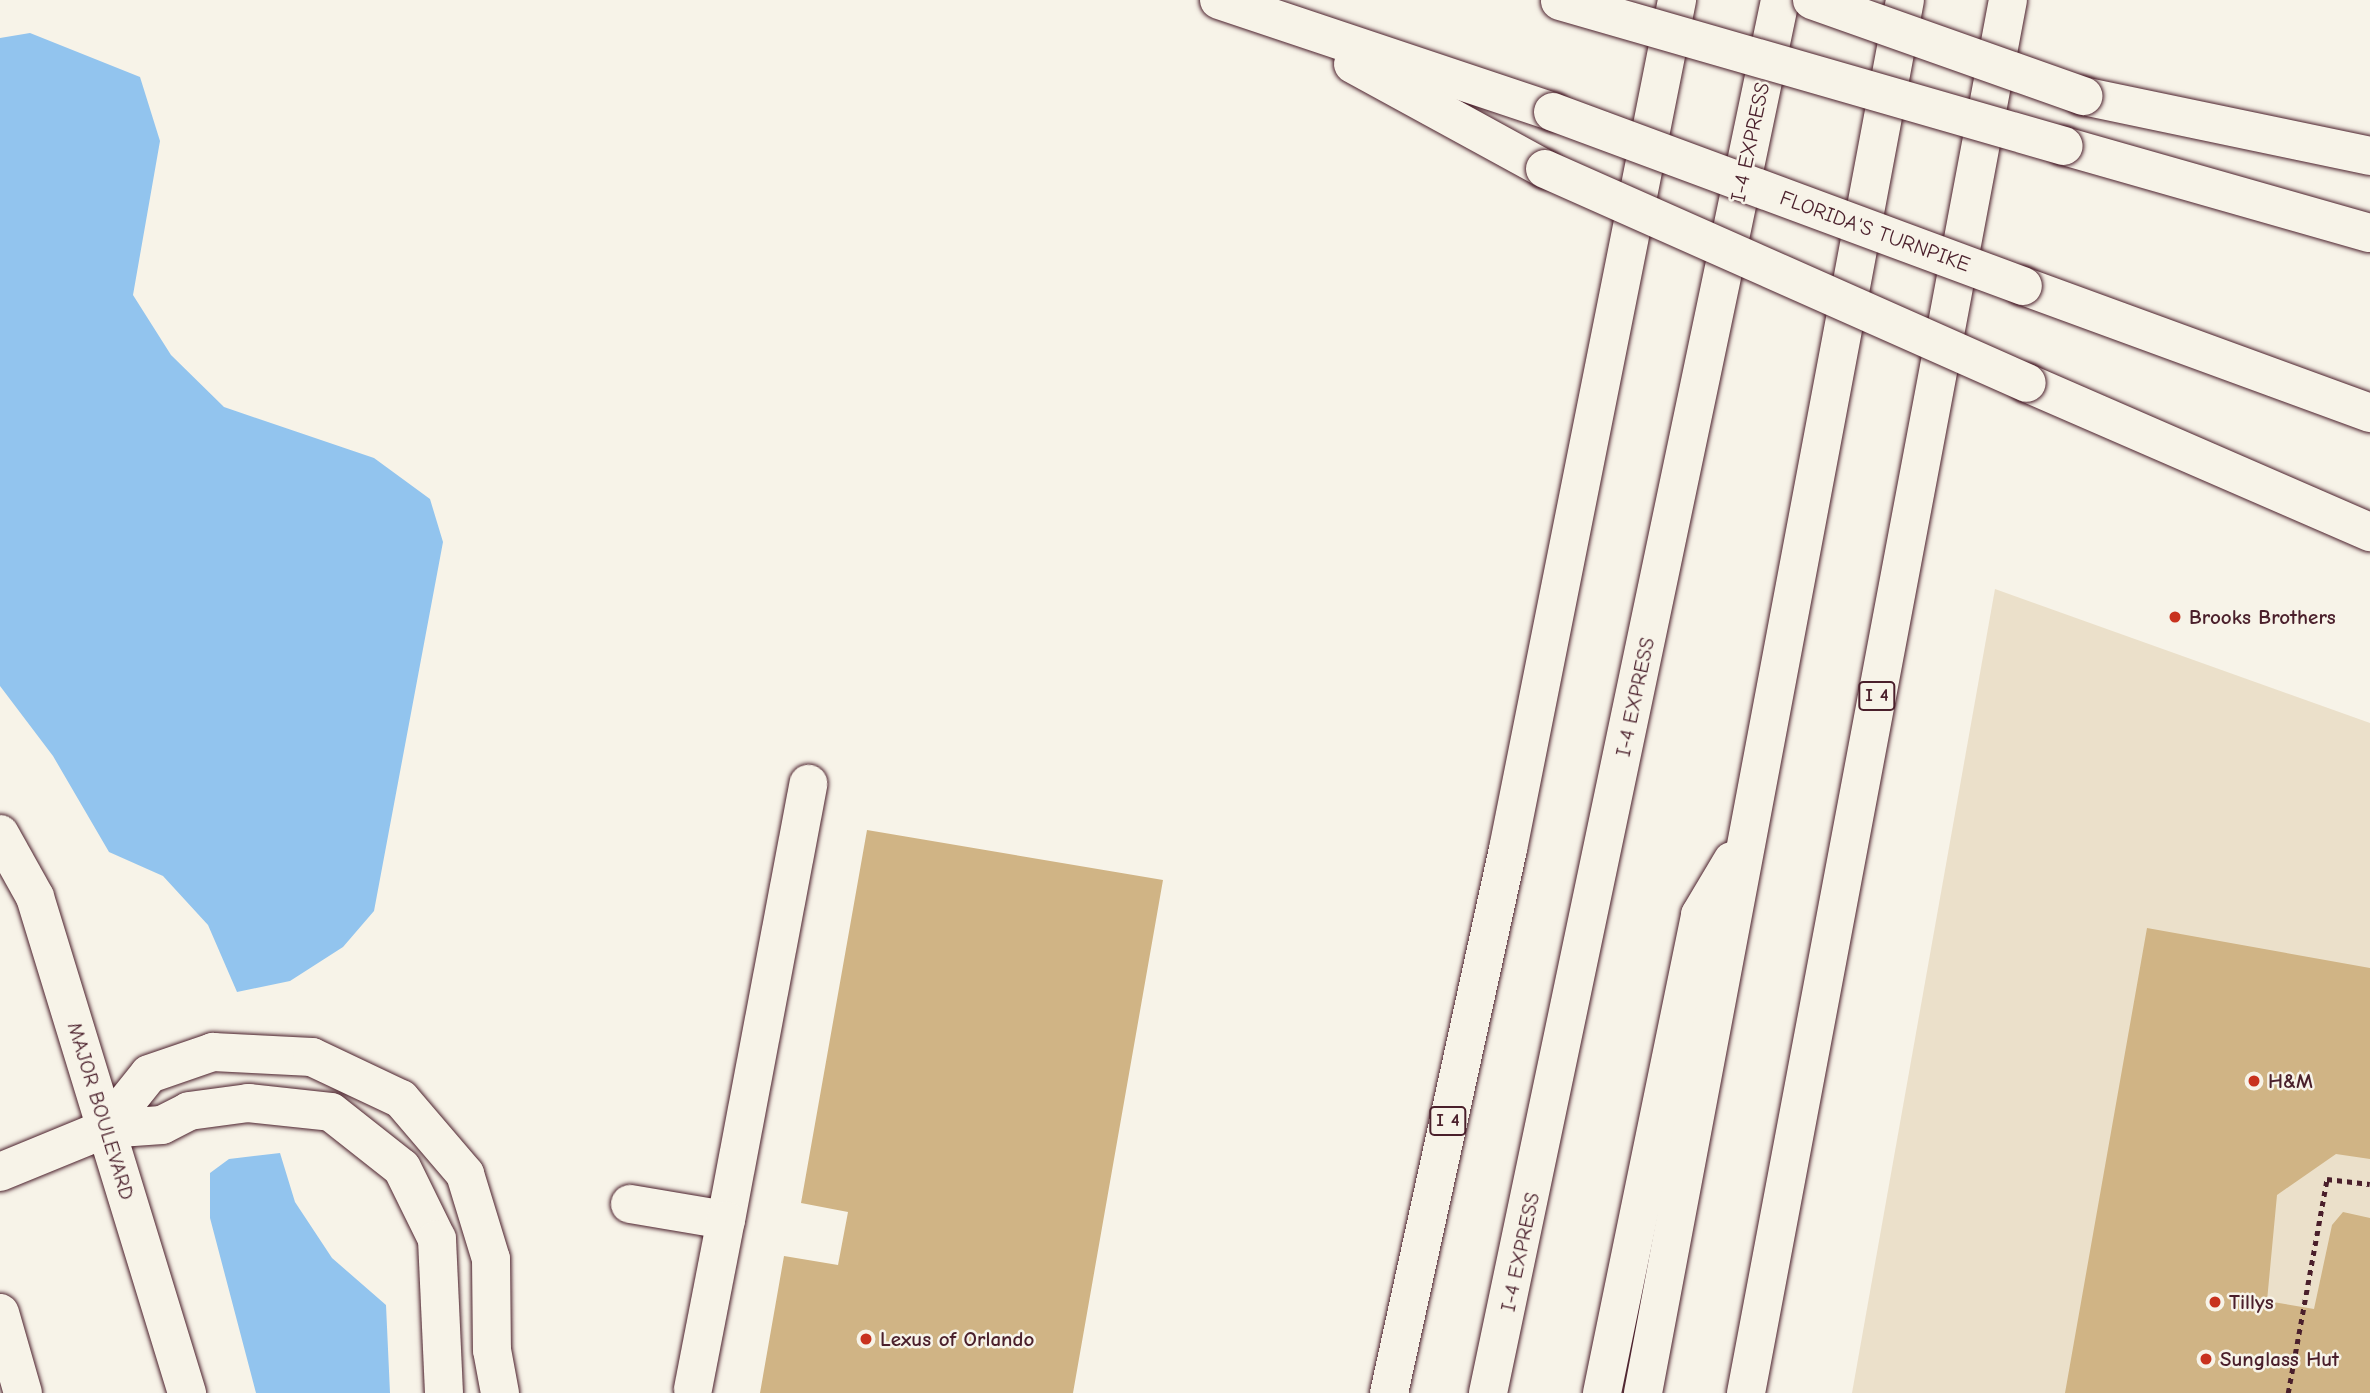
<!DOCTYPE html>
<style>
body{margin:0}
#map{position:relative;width:2370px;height:1393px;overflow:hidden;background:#f7f3e8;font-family:"Comic Neue",sans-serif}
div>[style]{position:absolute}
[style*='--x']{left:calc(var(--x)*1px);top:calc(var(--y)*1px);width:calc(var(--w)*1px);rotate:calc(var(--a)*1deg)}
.built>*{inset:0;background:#ebe0ca}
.water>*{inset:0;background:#92c4ee}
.building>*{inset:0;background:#d0b485}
.path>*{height:4.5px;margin-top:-2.25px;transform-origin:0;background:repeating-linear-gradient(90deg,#4a1f2b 0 5px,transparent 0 10px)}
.roads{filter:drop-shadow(0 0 2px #4a1f2b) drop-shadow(0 0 2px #4a1f2b)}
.minor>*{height:38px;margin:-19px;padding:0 19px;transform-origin:19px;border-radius:19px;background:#f7f3e8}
.highway>*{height:38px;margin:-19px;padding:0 19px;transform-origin:19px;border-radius:19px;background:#f7f3e8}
.bridges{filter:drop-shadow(0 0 2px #4a1f2b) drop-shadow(0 0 2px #4a1f2b)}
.highway-bridge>*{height:38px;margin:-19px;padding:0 19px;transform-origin:19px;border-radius:19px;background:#f7f3e8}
.dots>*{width:19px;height:19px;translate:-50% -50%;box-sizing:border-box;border:4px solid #f7f3e8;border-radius:50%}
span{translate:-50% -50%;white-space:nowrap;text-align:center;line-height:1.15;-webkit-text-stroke:5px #f7f3e8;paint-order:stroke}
.shield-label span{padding:2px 5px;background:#f7f3e8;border:2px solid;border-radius:5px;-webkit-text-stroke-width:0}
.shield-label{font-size:19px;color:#4a1f2b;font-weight:700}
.street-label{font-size:21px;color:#4a1f2b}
.poi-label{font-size:21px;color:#4a1f2b;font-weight:700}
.left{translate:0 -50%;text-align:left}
</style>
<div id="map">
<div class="built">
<div style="clip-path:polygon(1995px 589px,2370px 723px,2370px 1393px,1852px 1393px)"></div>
</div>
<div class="water">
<div style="clip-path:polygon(30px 33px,140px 77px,160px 141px,133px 295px,171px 355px,224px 407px,374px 458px,430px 499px,443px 542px,374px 911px,343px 947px,290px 981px,237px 992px,208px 925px,163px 876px,109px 852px,53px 756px,0 686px,0 38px)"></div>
<div style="clip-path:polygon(280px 1153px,295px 1202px,332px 1258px,386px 1305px,390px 1393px,256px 1393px,210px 1218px,210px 1173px,229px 1159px)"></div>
</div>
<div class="building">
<div style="clip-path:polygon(867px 830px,1163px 880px,1073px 1393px,760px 1393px,784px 1256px,838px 1265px,848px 1212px,801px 1203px)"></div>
<div style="clip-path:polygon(2147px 928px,2370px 968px,2370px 1159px,2336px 1154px,2277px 1195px,2267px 1301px,2314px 1309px,2332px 1225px,2343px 1212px,2370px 1218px,2370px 1393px,2065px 1393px)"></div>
</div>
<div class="path">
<div style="--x:2288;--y:1393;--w:218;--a:-79.7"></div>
<div style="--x:2327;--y:1179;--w:43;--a:6.6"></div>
</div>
<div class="roads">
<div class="minor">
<div style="--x:0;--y:834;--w:72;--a:60.9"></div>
<div style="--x:35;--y:897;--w:519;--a:72.96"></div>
<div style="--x:105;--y:1129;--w:70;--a:-51.3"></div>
<div style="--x:149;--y:1074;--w:68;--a:-19"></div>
<div style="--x:213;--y:1052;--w:99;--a:2.9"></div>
<div style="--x:312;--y:1057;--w:98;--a:25.3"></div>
<div style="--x:401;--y:1099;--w:99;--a:49.5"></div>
<div style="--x:465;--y:1174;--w:89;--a:73"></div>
<div style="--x:491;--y:1259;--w:91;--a:89.4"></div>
<div style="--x:492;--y:1350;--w:44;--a:79.5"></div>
<div style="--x:0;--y:1172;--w:113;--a:-22.3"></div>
<div style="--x:105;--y:1129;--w:57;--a:-4"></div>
<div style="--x:162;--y:1125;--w:30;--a:-27"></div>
<div style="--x:189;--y:1111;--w:60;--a:-7.7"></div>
<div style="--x:248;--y:1103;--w:83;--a:6.2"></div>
<div style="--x:331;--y:1112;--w:90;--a:38.3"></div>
<div style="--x:402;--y:1168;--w:79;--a:63.8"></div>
<div style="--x:437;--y:1239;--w:154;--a:87.4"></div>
<div style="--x:630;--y:1204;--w:97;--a:9.5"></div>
<div style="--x:726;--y:1220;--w:444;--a:-79.3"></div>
<div style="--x:0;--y:1313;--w:83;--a:74"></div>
<div style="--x:693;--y:1389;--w:172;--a:-79"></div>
</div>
<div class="highway">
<div style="--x:1219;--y:0;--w:352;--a:18.5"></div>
<div style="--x:1353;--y:64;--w:219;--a:28.7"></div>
<div style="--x:2083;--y:96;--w:293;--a:11.8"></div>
<div style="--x:2064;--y:146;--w:318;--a:15.9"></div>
<div style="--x:2023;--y:286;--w:370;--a:20.1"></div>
<div style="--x:2027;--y:383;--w:374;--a:23.5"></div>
<div style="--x:1389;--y:1393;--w:557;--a:-77.66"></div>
<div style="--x:1508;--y:849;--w:866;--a:-78.74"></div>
<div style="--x:1488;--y:1393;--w:1423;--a:-78.16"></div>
<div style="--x:1602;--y:1393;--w:488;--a:-78.4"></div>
<div style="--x:1700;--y:915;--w:63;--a:-59.3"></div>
<div style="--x:1643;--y:1393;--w:1417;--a:-79.35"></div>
<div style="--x:1746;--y:1393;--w:1417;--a:-79.35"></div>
</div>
</div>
<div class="bridges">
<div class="highway-bridge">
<div style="--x:1812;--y:0;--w:288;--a:19.5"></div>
<div style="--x:1560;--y:1;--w:524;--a:16.05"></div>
<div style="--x:1553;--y:112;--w:501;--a:20.32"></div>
<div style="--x:1545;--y:169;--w:527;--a:23.94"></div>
</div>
</div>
<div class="dots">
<div style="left:2175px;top:617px;background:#c8321e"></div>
<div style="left:2254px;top:1081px;background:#c8321e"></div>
<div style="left:2215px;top:1302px;background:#c8321e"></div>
<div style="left:866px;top:1339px;background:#c8321e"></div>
<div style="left:2206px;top:1359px;background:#c8321e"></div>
</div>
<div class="shield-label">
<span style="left:1877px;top:696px">I 4</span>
<span style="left:1448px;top:1121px">I 4</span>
</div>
<div class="street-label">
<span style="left:1750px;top:142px;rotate:-78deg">I-4 EXPRESS</span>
<span style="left:1875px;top:231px;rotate:20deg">FLORIDA'S TURNPIKE</span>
<span style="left:1635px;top:697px;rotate:-78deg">I-4 EXPRESS</span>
<span style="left:101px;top:1111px;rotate:73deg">MAJOR BOULEVARD</span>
<span style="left:1520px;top:1252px;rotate:-78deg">I-4 EXPRESS</span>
</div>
<div class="poi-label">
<span class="left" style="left:2189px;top:617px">Brooks Brothers</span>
<span class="left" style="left:2268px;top:1081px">H&amp;M</span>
<span class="left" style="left:2229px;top:1302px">Tillys</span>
<span class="left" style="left:880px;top:1339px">Lexus of Orlando</span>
<span class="left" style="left:2220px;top:1359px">Sunglass Hut</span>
</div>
</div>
